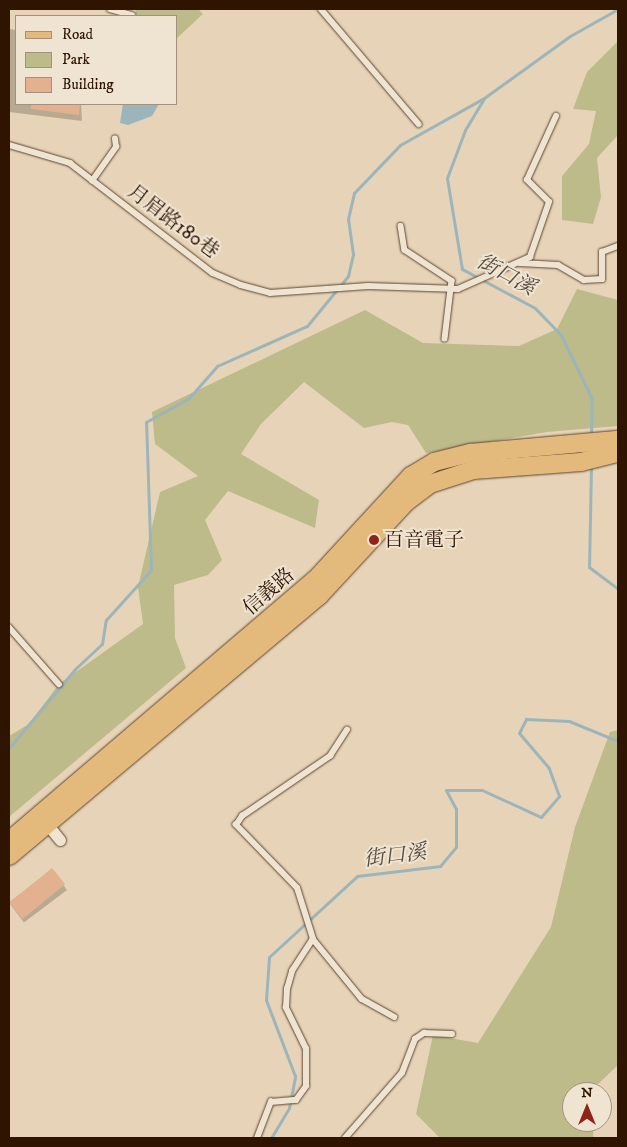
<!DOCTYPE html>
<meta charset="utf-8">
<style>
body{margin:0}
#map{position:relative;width:627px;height:1147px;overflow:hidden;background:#e7d4b8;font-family:"IM FELL DW Pica","Noto Serif TC",serif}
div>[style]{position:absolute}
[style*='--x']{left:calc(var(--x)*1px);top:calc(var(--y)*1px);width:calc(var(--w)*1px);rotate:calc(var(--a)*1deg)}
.green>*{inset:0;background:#bdbb8a}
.water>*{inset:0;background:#9cb5ba}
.shadow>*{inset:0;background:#0003;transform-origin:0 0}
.stream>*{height:3px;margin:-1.5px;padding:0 1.5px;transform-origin:1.5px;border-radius:1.5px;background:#9cb5ba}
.building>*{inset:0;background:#e4b190;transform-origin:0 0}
.roads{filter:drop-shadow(0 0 1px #5e4430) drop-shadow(0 0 1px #5e4430)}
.service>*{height:5.5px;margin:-2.75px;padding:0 2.75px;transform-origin:2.75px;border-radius:2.75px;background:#efe3d1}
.minor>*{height:11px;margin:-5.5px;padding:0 5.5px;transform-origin:5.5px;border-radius:5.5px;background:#efe3d1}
.primary>*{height:18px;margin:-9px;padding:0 9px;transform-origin:9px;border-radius:9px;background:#e4ba7c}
.dots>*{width:14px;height:14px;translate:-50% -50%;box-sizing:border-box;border:2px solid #efe3d1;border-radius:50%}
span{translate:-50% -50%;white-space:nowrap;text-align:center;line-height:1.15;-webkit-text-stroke:4px #efe3d1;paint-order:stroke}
.street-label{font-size:20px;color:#301402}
.poi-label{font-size:20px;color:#301402}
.left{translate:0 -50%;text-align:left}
.water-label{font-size:21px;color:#564c42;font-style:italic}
.frame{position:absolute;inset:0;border:10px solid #301402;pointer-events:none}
.legend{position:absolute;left:15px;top:15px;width:162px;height:90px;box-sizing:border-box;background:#efe3d1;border:1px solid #a3907e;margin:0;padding:6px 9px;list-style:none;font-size:15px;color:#301402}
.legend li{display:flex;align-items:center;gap:10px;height:25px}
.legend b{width:25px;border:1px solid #a3907e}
.north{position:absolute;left:562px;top:1082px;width:50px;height:50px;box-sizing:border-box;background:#efe3d1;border:1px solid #a3907e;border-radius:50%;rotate:0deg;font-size:14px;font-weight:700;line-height:20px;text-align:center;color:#301402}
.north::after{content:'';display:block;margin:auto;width:18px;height:22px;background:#8f2418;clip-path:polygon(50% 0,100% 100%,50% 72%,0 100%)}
</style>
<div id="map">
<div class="green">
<div style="clip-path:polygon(137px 9px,198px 9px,203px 14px,176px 39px,176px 16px,134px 16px)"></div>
<div style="clip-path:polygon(618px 41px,618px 135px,597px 158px,601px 197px,593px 224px,562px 220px,562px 176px,589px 144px,596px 111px,573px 109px,587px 72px)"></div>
<div style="clip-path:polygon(577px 289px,618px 300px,618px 426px,547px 432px,426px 453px,408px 425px,392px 422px,364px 428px,304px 382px,261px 424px,241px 454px,319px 500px,315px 528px,228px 491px,205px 520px,222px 560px,208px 575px,174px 585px,175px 638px,186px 668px,9px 817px,9px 736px,29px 724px,59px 684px,143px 624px,138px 587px,160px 492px,198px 476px,155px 444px,152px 412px,365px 310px,423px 343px,519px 346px,557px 329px)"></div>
<div style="clip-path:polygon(618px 730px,618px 1065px,596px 1086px,596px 1092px,572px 1092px,572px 1122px,594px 1122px,593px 1138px,440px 1138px,416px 1114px,433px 1035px,478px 1043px,551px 927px,575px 827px,610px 732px)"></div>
</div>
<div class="water">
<div style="clip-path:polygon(123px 104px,159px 104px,152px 116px,128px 125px,120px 123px)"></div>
</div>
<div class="shadow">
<div style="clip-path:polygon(9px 29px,16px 30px,16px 104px,81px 104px,82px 121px,9px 112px)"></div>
<div style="left:52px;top:870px;width:25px;height:54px;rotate:53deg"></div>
</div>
<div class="stream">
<div style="--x:591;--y:438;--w:39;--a:-89"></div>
<div style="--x:592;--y:399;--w:71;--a:-115.8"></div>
<div style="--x:561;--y:335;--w:37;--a:-134"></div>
<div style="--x:535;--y:308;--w:83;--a:-151.9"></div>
<div style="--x:462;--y:269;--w:92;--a:-99.4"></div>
<div style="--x:447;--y:178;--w:51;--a:-69.4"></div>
<div style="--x:465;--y:130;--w:37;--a:-59"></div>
<div style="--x:484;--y:98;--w:106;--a:-35.8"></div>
<div style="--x:570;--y:36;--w:55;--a:-29.4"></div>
<div style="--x:591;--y:466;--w:101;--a:91.1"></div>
<div style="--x:589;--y:567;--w:36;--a:37"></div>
<div style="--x:9;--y:748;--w:103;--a:-50.1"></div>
<div style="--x:75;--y:669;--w:37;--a:-43"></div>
<div style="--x:102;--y:644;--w:24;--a:-81"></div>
<div style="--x:106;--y:620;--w:67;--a:-48"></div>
<div style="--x:151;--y:570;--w:148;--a:-91.9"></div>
<div style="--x:146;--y:422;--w:49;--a:-29.2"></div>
<div style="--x:189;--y:398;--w:43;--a:-48.8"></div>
<div style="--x:217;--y:366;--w:98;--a:-24"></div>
<div style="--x:307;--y:326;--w:65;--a:-50.6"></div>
<div style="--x:348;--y:276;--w:23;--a:-77"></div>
<div style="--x:353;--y:254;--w:35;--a:-98"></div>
<div style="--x:348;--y:219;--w:27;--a:-77"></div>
<div style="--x:354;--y:193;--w:66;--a:-46.2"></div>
<div style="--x:400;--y:145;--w:96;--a:-29.2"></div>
<div style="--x:271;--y:1138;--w:35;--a:-59"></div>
<div style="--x:289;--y:1108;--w:33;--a:-79"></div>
<div style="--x:295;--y:1076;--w:81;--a:-110.9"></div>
<div style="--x:266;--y:1000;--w:43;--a:-86"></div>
<div style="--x:269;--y:957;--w:120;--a:-42.6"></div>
<div style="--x:357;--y:876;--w:84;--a:-6.9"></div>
<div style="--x:440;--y:866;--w:25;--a:-50"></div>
<div style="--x:456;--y:847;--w:38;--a:-90"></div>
<div style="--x:456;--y:809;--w:21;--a:-118"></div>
<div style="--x:446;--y:790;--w:36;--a:0"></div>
<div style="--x:482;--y:790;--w:65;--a:24.6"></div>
<div style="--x:541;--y:817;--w:28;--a:-49"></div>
<div style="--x:559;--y:796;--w:30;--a:-110"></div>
<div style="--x:549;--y:768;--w:46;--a:-130.6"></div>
<div style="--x:519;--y:733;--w:16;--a:-63"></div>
<div style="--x:526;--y:719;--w:43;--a:2.7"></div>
<div style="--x:569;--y:721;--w:53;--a:22.2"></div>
</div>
<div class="building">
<div style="clip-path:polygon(31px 104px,80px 104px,79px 115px,31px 109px)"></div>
<div style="left:52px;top:868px;width:21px;height:55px;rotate:51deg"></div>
</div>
<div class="roads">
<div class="service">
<div style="--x:110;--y:9;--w:23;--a:15"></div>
<div style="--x:321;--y:9;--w:151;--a:49.6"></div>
<div style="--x:9;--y:145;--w:64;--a:16.4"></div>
<div style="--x:70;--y:163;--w:180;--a:37.6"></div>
<div style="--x:213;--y:273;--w:30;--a:23"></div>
<div style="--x:241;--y:285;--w:30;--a:15"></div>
<div style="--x:270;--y:293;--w:98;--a:-4.1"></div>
<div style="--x:368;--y:286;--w:90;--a:1.9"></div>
<div style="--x:458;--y:289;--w:79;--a:-24"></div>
<div style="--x:530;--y:257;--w:58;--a:-70.9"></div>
<div style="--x:549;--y:202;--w:31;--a:-135"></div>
<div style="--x:527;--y:180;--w:70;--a:-65.6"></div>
<div style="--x:92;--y:181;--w:42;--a:-54.8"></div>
<div style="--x:116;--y:147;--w:8;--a:-97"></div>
<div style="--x:401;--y:226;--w:24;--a:81"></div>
<div style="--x:405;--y:250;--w:56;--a:33.4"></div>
<div style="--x:452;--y:281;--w:58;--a:96.9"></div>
<div style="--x:520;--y:263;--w:38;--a:3"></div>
<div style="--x:558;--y:265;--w:30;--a:30"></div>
<div style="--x:584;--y:280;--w:18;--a:-3"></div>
<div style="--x:602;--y:279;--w:27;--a:-90"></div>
<div style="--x:602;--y:252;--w:17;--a:-21"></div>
<div style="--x:9;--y:627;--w:76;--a:48.7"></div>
<div style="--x:313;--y:939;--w:77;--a:50.8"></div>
<div style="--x:362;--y:999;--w:37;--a:29"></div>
<div style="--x:257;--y:1138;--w:39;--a:-69"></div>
<div style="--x:271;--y:1102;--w:25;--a:-5"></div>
<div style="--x:296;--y:1100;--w:17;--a:-54"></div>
<div style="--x:306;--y:1086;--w:37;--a:-90"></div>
<div style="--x:306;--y:1049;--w:46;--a:-116"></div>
<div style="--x:286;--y:1008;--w:19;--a:-87"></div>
<div style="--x:287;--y:989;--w:19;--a:-74"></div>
<div style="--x:292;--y:971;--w:38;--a:-57"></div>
<div style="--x:313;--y:939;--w:53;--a:-107.4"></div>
<div style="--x:297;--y:888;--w:88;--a:-134.1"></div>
<div style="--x:236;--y:825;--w:11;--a:-56"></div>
<div style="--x:242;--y:816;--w:107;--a:-34.3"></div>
<div style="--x:330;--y:756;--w:31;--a:-57"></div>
<div style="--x:345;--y:1138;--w:86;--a:-48.8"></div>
<div style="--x:402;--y:1073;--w:36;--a:-69"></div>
<div style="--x:415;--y:1039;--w:11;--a:-34"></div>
<div style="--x:424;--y:1033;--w:28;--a:2"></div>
</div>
<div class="minor">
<div style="--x:43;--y:819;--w:27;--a:51"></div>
</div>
<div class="primary">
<div style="--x:9;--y:841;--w:402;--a:-40.5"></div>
<div style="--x:315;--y:580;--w:142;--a:-47.3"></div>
<div style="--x:411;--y:476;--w:27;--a:-31"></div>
<div style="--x:434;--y:462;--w:38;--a:-14"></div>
<div style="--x:471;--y:453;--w:148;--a:-5.1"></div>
<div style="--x:9;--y:856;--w:405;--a:-40"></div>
<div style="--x:319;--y:596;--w:128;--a:-47.2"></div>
<div style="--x:406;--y:502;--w:30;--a:-37"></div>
<div style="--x:430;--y:484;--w:45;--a:-18"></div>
<div style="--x:473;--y:470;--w:108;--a:-4.2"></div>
<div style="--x:581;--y:462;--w:38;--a:-14"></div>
</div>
</div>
<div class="dots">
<div style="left:374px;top:540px;background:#8f2418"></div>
</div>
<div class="street-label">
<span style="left:173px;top:222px;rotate:37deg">月眉路180巷</span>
<span style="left:269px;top:592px;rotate:-41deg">信義路</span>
</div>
<div class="poi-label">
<span class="left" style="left:384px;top:540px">百音電子</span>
</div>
<div class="water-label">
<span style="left:506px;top:275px;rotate:28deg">街口溪</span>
<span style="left:395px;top:856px;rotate:-7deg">街口溪</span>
</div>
<div class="frame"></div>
<ul class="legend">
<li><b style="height:6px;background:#e4ba7c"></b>Road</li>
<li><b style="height:14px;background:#bdbb8a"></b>Park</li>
<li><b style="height:14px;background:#e4b190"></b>Building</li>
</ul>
<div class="north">N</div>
</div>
